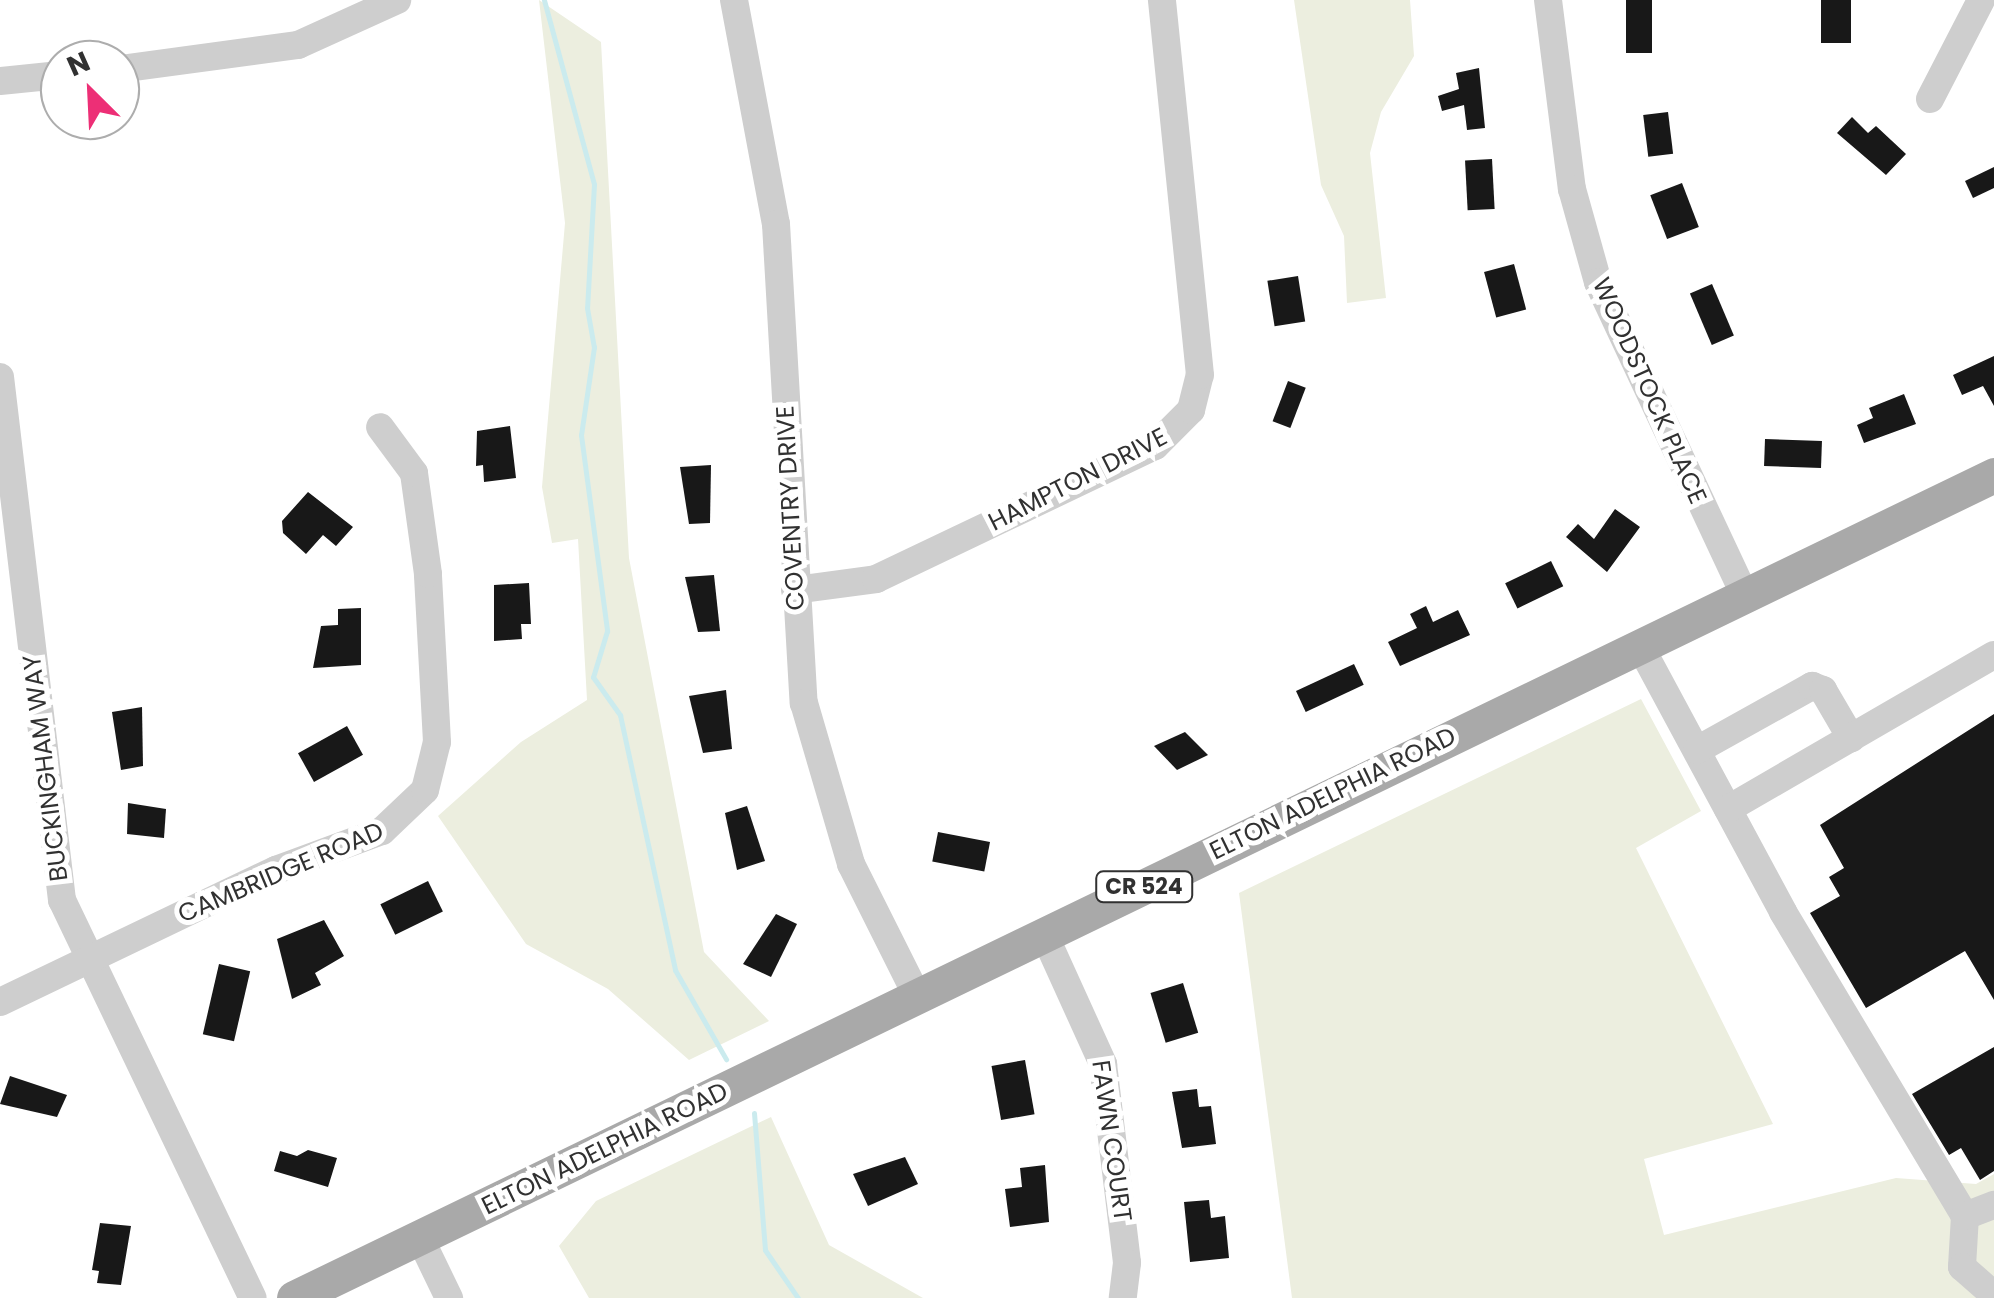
<!DOCTYPE html>
<style>
body{margin:0}
#map{position:relative;width:1994px;height:1298px;overflow:hidden;background:#fff;font-family:Poppins,sans-serif}
div>[style]{position:absolute}
[style*='--x']{left:calc(var(--x)*1px);top:calc(var(--y)*1px);width:calc(var(--w)*1px);rotate:calc(var(--a)*1deg)}
.green>*{inset:0;background:#eceedf}
.stream>*{height:5px;margin:-2.5px;padding:0 2.5px;transform-origin:2.5px;border-radius:2.5px;background:#cbebee}
.building>*{inset:0;background:#181818;transform-origin:0 0}
.minor>*{height:28px;margin:-14px;padding:0 14px;transform-origin:14px;border-radius:14px;background:#cecece}
.major>*{height:35px;margin:-17.5px;padding:0 17.5px;transform-origin:17.5px;border-radius:17.5px;background:#a9a9a9}
span{translate:-50% -50%;white-space:nowrap;text-align:center;line-height:1.15;-webkit-text-stroke:10px #fff;paint-order:stroke}
.shield-label span{padding:2px 8px;background:#fff;border:2px solid;border-radius:8px;-webkit-text-stroke-width:0}
.shield-label{font-size:22px;color:#313131;font-weight:700}
.street-label{font-size:25px;color:#313131}
.north{position:absolute;left:40px;top:40px;width:100px;height:100px;box-sizing:border-box;background:#fff;border:2px solid #adadad;border-radius:50%;rotate:336deg;font-size:28px;font-weight:700;line-height:40px;text-align:center;color:#313131}
.north::after{content:'';display:block;margin:auto;width:35px;height:45px;background:#ed2f76;clip-path:polygon(50% 0,100% 100%,50% 72%,0 100%)}
</style>
<div id="map">
<div class="green">
<div style="clip-path:polygon(539px 0,601px 42px,629px 558px,704px 952px,769px 1021px,689px 1060px,608px 989px,526px 944px,438px 816px,521px 742px,587px 700px,578px 539px,552px 543px,542px 487px,565px 223px)"></div>
<div style="clip-path:polygon(1294px 0,1410px 0,1414px 56px,1381px 112px,1370px 153px,1386px 298px,1347px 303px,1344px 236px,1321px 185px)"></div>
<div style="clip-path:polygon(1641px 699px,1701px 811px,1636px 848px,1773px 1124px,1644px 1159px,1664px 1235px,1896px 1178px,1976px 1184px,1994px 1174px,1994px 1298px,1292px 1298px,1239px 893px)"></div>
<div style="clip-path:polygon(771px 1117px,829px 1245px,923px 1298px,589px 1298px,559px 1246px,596px 1201px)"></div>
</div>
<div class="stream">
<div style="--x:544;--y:0;--w:191;--a:74.8"></div>
<div style="--x:594;--y:184;--w:124;--a:93.2"></div>
<div style="--x:587;--y:308;--w:40;--a:80"></div>
<div style="--x:594;--y:347;--w:89;--a:98.4"></div>
<div style="--x:581;--y:435;--w:198;--a:82.4"></div>
<div style="--x:607;--y:631;--w:48;--a:106.9"></div>
<div style="--x:593;--y:677;--w:47;--a:54.6"></div>
<div style="--x:620;--y:715;--w:261;--a:77.8"></div>
<div style="--x:675;--y:970;--w:103;--a:60.2"></div>
<div style="--x:754;--y:1113;--w:137;--a:85.4"></div>
<div style="--x:765;--y:1250;--w:58;--a:55.5"></div>
</div>
<div class="building">
<div style="left:1626px;top:0;width:26px;height:53px"></div>
<div style="left:1821px;top:0;width:30px;height:43px"></div>
<div style="clip-path:polygon(1479px 68px,1485px 128px,1467px 130px,1464px 105px,1442px 111px,1438px 96px,1459px 89px,1456px 73px)"></div>
<div style="left:1668px;top:112px;width:42px;height:25px;rotate:83deg"></div>
<div style="clip-path:polygon(1852px 117px,1868px 133px,1876px 126px,1906px 154px,1886px 175px,1837px 133px)"></div>
<div style="left:1492px;top:159px;width:50px;height:27px;rotate:87deg"></div>
<div style="clip-path:polygon(1994px 167px,1994px 188px,1973px 198px,1965px 181px)"></div>
<div style="left:1682px;top:183px;width:47px;height:34px;rotate:69deg"></div>
<div style="left:1514px;top:264px;width:47px;height:31px;rotate:75deg"></div>
<div style="left:1298px;top:276px;width:46px;height:31px;rotate:81deg"></div>
<div style="left:1712px;top:284px;width:56px;height:24px;rotate:67deg"></div>
<div style="clip-path:polygon(1994px 356px,1994px 406px,1983px 386px,1962px 395px,1953px 375px)"></div>
<div style="left:1288px;top:381px;width:19px;height:43px;rotate:21deg"></div>
<div style="clip-path:polygon(1904px 394px,1916px 424px,1864px 443px,1857px 425px,1873px 418px,1869px 408px)"></div>
<div style="clip-path:polygon(510px 426px,516px 478px,484px 482px,483px 465px,476px 466px,477px 431px)"></div>
<div style="left:1765px;top:439px;width:57px;height:27px;rotate:2deg"></div>
<div style="clip-path:polygon(711px 465px,710px 523px,689px 524px,680px 467px)"></div>
<div style="clip-path:polygon(308px 492px,353px 527px,336px 546px,323px 535px,306px 554px,283px 533px,282px 521px)"></div>
<div style="clip-path:polygon(1615px 509px,1640px 527px,1607px 572px,1566px 537px,1578px 524px,1594px 539px)"></div>
<div style="left:1551px;top:561px;width:28px;height:51px;rotate:64deg"></div>
<div style="clip-path:polygon(714px 575px,720px 631px,698px 632px,685px 577px)"></div>
<div style="clip-path:polygon(529px 583px,531px 624px,521px 624px,522px 639px,494px 641px,494px 585px)"></div>
<div style="clip-path:polygon(1426px 606px,1433px 622px,1458px 610px,1470px 635px,1400px 666px,1388px 642px,1417px 628px,1410px 614px)"></div>
<div style="clip-path:polygon(361px 608px,361px 665px,313px 668px,321px 626px,338px 625px,338px 609px)"></div>
<div style="left:1354px;top:664px;width:23px;height:64px;rotate:65deg"></div>
<div style="clip-path:polygon(726px 690px,732px 749px,703px 753px,689px 696px)"></div>
<div style="clip-path:polygon(142px 707px,143px 766px,121px 770px,112px 712px)"></div>
<div style="clip-path:polygon(1994px 714px,1994px 1000px,1965px 951px,1866px 1008px,1810px 913px,1840px 896px,1829px 877px,1844px 868px,1820px 825px)"></div>
<div style="left:347px;top:726px;width:33px;height:56px;rotate:61deg"></div>
<div style="clip-path:polygon(1185px 732px,1208px 755px,1177px 770px,1154px 746px)"></div>
<div style="clip-path:polygon(128px 803px,166px 809px,164px 838px,127px 834px)"></div>
<div style="clip-path:polygon(747px 806px,765px 861px,737px 870px,725px 813px)"></div>
<div style="left:938px;top:832px;width:53px;height:30px;rotate:11deg"></div>
<div style="left:428px;top:881px;width:34px;height:53px;rotate:64deg"></div>
<div style="clip-path:polygon(776px 914px,797px 924px,771px 977px,743px 964px)"></div>
<div style="clip-path:polygon(324px 920px,344px 956px,315px 973px,321px 985px,292px 999px,277px 939px)"></div>
<div style="left:219px;top:964px;width:32px;height:72px;rotate:13deg"></div>
<div style="left:1183px;top:983px;width:52px;height:34px;rotate:73deg"></div>
<div style="clip-path:polygon(1994px 1047px,1994px 1171px,1980px 1180px,1961px 1148px,1949px 1155px,1912px 1094px)"></div>
<div style="left:1025px;top:1060px;width:55px;height:34px;rotate:80deg"></div>
<div style="clip-path:polygon(10px 1076px,67px 1095px,57px 1117px,0 1104px)"></div>
<div style="clip-path:polygon(1197px 1089px,1199px 1107px,1211px 1106px,1216px 1144px,1182px 1148px,1172px 1092px)"></div>
<div style="clip-path:polygon(308px 1150px,337px 1158px,328px 1187px,274px 1171px,280px 1151px,297px 1156px)"></div>
<div style="clip-path:polygon(905px 1157px,918px 1184px,868px 1206px,853px 1174px)"></div>
<div style="clip-path:polygon(1045px 1165px,1049px 1222px,1010px 1227px,1005px 1189px,1022px 1187px,1020px 1168px)"></div>
<div style="clip-path:polygon(1209px 1200px,1211px 1218px,1225px 1216px,1229px 1258px,1190px 1262px,1184px 1202px)"></div>
<div style="clip-path:polygon(100px 1223px,131px 1226px,121px 1285px,97px 1283px,99px 1271px,92px 1270px)"></div>
</div>
<div class="minor">
<div style="--x:734;--y:0;--w:228;--a:79.4"></div>
<div style="--x:776;--y:224;--w:480;--a:86.7"></div>
<div style="--x:804;--y:703;--w:168;--a:73.7"></div>
<div style="--x:851;--y:864;--w:150;--a:63.4"></div>
<div style="--x:1548;--y:0;--w:191;--a:82.8"></div>
<div style="--x:1572;--y:189;--w:97;--a:74.4"></div>
<div style="--x:1598;--y:282;--w:347;--a:64.9"></div>
<div style="--x:120;--y:69;--w:180;--a:-7.7"></div>
<div style="--x:298;--y:45;--w:109;--a:-24.4"></div>
<div style="--x:0;--y:81;--w:60;--a:-5.7"></div>
<div style="--x:1930;--y:99;--w:111;--a:-62.7"></div>
<div style="--x:0;--y:377;--w:527;--a:83.24"></div>
<div style="--x:62;--y:900;--w:441;--a:64.4"></div>
<div style="--x:795;--y:590;--w:82;--a:-7.7"></div>
<div style="--x:876;--y:579;--w:309;--a:-25.5"></div>
<div style="--x:1155;--y:446;--w:51;--a:-45"></div>
<div style="--x:1191;--y:410;--w:36;--a:-76"></div>
<div style="--x:1200;--y:375;--w:377;--a:-95.8"></div>
<div style="--x:1640;--y:646;--w:302;--a:61.7"></div>
<div style="--x:1783;--y:912;--w:354;--a:59.1"></div>
<div style="--x:1965;--y:1216;--w:51;--a:93.4"></div>
<div style="--x:1962;--y:1267;--w:43;--a:41.2"></div>
<div style="--x:1697;--y:750;--w:132;--a:-29.1"></div>
<div style="--x:1812;--y:686;--w:12;--a:20"></div>
<div style="--x:1823;--y:690;--w:56;--a:59.7"></div>
<div style="--x:1728;--y:809;--w:307;--a:-30.1"></div>
<div style="--x:1045;--y:936;--w:141;--a:65.6"></div>
<div style="--x:1103;--y:1064;--w:200;--a:83.1"></div>
<div style="--x:1127;--y:1263;--w:35;--a:97"></div>
<div style="--x:0;--y:1002;--w:306;--a:-25.6"></div>
<div style="--x:276;--y:870;--w:113;--a:-20.2"></div>
<div style="--x:382;--y:831;--w:59;--a:-43.6"></div>
<div style="--x:425;--y:790;--w:49;--a:-76"></div>
<div style="--x:437;--y:742;--w:168;--a:-93.1"></div>
<div style="--x:428;--y:574;--w:102;--a:-97.9"></div>
<div style="--x:414;--y:473;--w:57;--a:-126.5"></div>
<div style="--x:1965;--y:1216;--w:31;--a:-21"></div>
<div style="--x:420;--y:1238;--w:67;--a:64.2"></div>
</div>
<div class="major">
<div style="--x:294;--y:1298;--w:1889;--a:-25.83"></div>
</div>
<div class="shield-label">
<span style="left:1144px;top:887px">CR 524</span>
</div>
<div class="street-label">
<span style="left:1649px;top:391px;rotate:66deg">WOODSTOCK PLACE</span>
<span style="left:1078px;top:480px;rotate:-27deg">HAMPTON DRIVE</span>
<span style="left:791px;top:508px;rotate:-93deg">COVENTRY DRIVE</span>
<span style="left:46px;top:768px;rotate:-97deg">BUCKINGHAM WAY</span>
<span style="left:1333px;top:794px;rotate:-26deg">ELTON ADELPHIA ROAD</span>
<span style="left:281px;top:873px;rotate:-23deg">CAMBRIDGE ROAD</span>
<span style="left:1111px;top:1141px;rotate:82deg">FAWN COURT</span>
<span style="left:605px;top:1149px;rotate:-26deg">ELTON ADELPHIA ROAD</span>
</div>
<div class="north">N</div>
</div>
